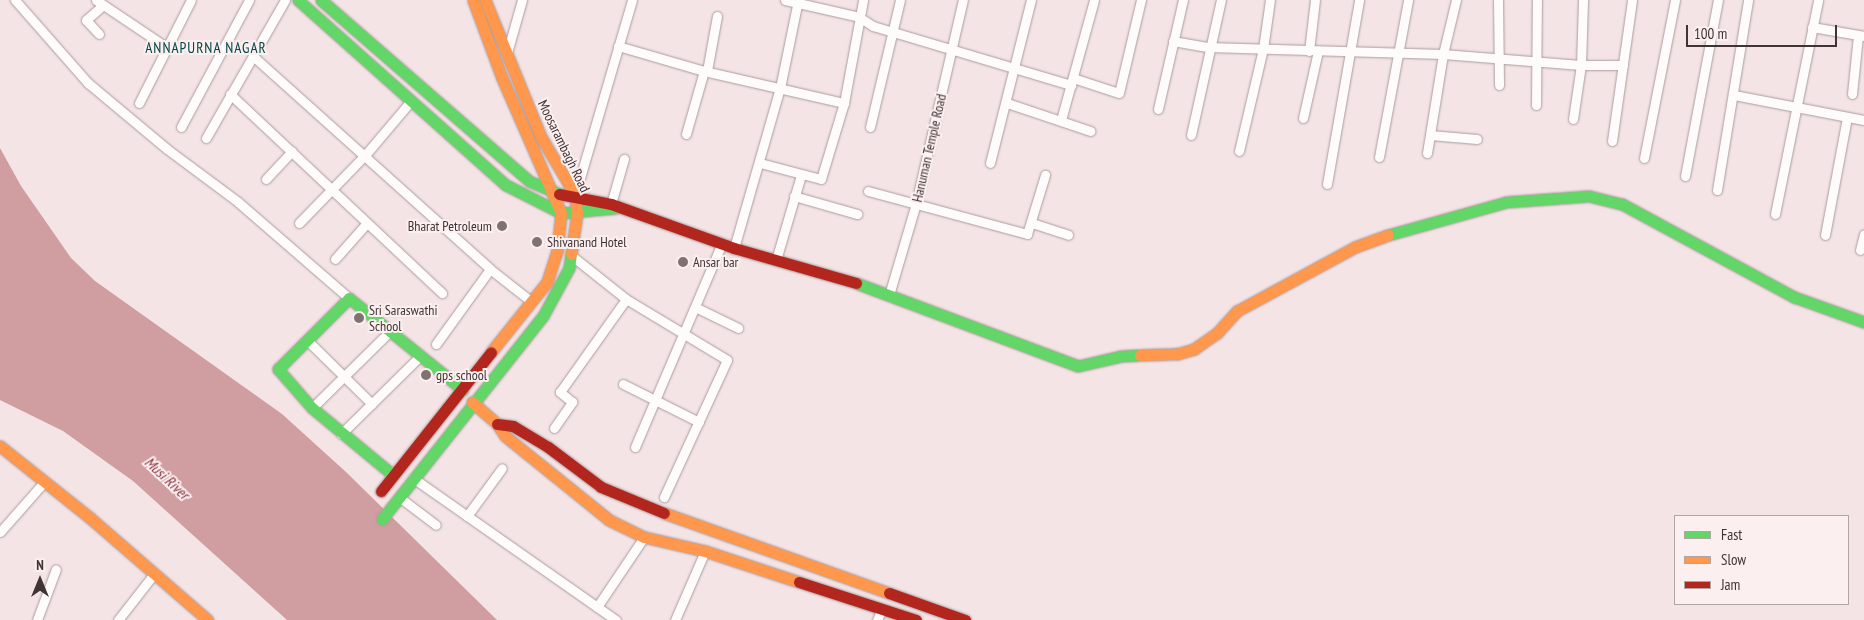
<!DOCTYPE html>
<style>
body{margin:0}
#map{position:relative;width:1864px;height:620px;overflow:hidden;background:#f5e4e5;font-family:"PT Sans Narrow",sans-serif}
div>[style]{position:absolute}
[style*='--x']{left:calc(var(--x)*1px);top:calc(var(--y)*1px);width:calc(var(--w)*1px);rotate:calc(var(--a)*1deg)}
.water>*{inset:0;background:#d09da1}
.roads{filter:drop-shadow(0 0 1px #aa9c9e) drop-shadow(0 0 1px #aa9c9e)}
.street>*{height:9px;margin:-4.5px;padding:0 4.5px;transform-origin:4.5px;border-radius:4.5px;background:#fefbfb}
.fast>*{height:11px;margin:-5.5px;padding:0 5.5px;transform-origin:5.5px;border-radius:5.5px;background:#63d668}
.slow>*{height:11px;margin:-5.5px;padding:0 5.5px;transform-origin:5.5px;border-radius:5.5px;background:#ff974d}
.jam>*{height:11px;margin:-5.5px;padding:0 5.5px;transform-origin:5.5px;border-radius:5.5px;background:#b3261e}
.dots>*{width:14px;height:14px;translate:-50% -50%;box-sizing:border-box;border:2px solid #fceff0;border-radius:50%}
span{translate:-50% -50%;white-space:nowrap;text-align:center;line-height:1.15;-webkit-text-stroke:4px #fceff0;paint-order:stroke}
.street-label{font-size:14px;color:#413435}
.poi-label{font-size:14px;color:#413435}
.right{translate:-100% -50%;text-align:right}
.left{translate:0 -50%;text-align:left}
.neighbourhood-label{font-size:15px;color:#024645;letter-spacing:1px}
.water-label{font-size:15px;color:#873441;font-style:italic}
.legend{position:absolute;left:1674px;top:515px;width:175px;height:90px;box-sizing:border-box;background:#fceff0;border:1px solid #b1a4a5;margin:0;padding:6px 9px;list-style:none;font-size:15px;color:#413435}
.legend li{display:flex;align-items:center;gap:10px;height:25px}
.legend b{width:25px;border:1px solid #b1a4a5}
.north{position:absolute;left:15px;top:555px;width:50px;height:50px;-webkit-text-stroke:4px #fceff0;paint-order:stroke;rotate:0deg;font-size:14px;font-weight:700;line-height:20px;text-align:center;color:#413435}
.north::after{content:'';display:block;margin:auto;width:18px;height:22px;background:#413435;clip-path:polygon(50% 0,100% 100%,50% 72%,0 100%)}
.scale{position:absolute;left:1686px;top:25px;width:151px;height:22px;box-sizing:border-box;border:2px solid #413435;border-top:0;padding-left:6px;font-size:15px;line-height:18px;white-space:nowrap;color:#413435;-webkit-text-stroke:4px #fceff0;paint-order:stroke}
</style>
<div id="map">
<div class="water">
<div style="clip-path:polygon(0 148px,21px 186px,71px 258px,95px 281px,282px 414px,346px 472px,497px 620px,287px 620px,133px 481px,63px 431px,0 400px)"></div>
</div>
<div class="roads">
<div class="street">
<div style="--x:15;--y:0;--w:111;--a:48.7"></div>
<div style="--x:88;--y:83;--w:103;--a:39.9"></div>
<div style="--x:167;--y:149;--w:89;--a:36.7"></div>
<div style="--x:238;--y:202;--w:147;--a:40.9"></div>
<div style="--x:96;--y:0;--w:84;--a:33.9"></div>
<div style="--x:785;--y:0;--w:76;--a:12.9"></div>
<div style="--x:859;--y:17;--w:17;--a:33"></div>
<div style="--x:873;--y:26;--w:207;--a:16.6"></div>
<div style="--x:1498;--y:0;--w:85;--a:89.3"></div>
<div style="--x:1812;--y:27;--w:53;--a:9.8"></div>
<div style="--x:99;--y:34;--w:19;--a:-133"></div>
<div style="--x:86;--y:20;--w:21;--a:-41"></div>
<div style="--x:1173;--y:41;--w:36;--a:10"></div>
<div style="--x:1208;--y:47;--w:235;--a:1.7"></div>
<div style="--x:1443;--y:54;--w:138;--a:4.6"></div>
<div style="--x:1581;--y:65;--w:42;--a:0"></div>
<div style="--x:618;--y:46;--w:90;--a:16.2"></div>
<div style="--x:704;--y:71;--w:144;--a:12.9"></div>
<div style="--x:1309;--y:51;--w:51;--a:-83.3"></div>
<div style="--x:507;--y:53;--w:55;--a:-74.2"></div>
<div style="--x:254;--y:57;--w:317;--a:41.9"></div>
<div style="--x:490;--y:269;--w:53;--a:38.2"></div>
<div style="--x:707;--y:71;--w:56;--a:-79.7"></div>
<div style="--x:1073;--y:78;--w:48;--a:18.1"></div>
<div style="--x:1119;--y:93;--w:96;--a:-76.7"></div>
<div style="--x:230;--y:94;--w:291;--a:43.2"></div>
<div style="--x:1852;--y:94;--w:58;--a:-84.1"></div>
<div style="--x:1734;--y:95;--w:132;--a:10.9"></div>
<div style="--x:139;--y:103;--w:115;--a:-63.2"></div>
<div style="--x:1007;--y:103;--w:88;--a:18.6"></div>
<div style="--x:1536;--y:105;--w:105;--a:-89.5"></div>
<div style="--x:1158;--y:109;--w:112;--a:-77.1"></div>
<div style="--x:1303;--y:118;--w:69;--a:-77.4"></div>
<div style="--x:1573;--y:119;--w:55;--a:-81.6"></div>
<div style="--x:1581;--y:65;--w:65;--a:-88.2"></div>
<div style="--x:1061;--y:120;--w:124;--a:-74.6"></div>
<div style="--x:181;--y:127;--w:144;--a:-61.8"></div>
<div style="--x:870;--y:127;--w:130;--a:-76.7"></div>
<div style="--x:686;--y:134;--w:66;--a:-74.1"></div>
<div style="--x:1191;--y:135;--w:138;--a:-77.5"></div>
<div style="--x:1430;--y:135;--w:47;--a:4.9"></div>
<div style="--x:206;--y:138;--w:159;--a:-60.2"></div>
<div style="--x:1612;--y:141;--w:142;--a:-81.9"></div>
<div style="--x:1239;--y:151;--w:105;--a:-76.8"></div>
<div style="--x:1263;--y:49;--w:49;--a:-81.9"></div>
<div style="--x:1427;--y:153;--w:100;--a:-80.8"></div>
<div style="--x:1443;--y:54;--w:56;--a:-76.5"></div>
<div style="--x:1379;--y:157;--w:160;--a:-79.5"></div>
<div style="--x:1644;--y:158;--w:161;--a:-78.9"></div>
<div style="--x:760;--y:163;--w:63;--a:14.7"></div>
<div style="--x:821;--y:179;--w:79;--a:-73.2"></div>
<div style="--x:844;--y:103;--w:105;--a:-79.5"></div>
<div style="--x:990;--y:163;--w:168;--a:-75.9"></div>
<div style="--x:1685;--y:176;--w:179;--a:-79.4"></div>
<div style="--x:266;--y:179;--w:38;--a:-47"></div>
<div style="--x:1327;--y:184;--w:187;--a:-80.1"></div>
<div style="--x:1717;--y:190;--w:193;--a:-80.7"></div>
<div style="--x:868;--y:191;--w:165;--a:15.1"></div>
<div style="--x:1027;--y:234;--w:62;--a:-73"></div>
<div style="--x:575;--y:195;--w:203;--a:-73.7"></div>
<div style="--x:794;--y:196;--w:66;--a:15.9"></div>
<div style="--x:611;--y:204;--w:47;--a:-73.9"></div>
<div style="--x:1775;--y:214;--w:218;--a:-78.6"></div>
<div style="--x:299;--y:223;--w:96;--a:-45.8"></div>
<div style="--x:366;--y:154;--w:68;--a:-49.8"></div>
<div style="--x:1032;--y:223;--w:38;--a:18"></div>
<div style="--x:1825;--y:235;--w:119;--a:-79.4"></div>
<div style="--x:734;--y:248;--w:166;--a:-74"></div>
<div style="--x:780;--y:88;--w:90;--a:-78.4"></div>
<div style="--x:1860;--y:250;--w:16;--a:-76"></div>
<div style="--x:572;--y:256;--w:69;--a:38.5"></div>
<div style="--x:626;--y:299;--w:118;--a:31.1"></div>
<div style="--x:727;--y:360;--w:151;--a:114.7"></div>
<div style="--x:335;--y:259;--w:48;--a:-48.4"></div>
<div style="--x:776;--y:260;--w:89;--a:-73.6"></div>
<div style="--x:889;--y:295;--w:96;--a:-73.6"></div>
<div style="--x:916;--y:203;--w:208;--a:-77"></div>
<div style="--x:695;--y:307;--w:48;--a:26"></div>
<div style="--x:307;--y:340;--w:91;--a:44.6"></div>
<div style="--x:436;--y:344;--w:92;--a:-54.2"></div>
<div style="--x:623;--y:384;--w:85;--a:26.6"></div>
<div style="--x:312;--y:408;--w:111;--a:-44.6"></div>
<div style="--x:554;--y:428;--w:32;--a:-55"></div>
<div style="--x:572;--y:402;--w:16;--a:-140"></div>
<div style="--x:560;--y:392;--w:114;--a:-54.6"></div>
<div style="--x:341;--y:434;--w:111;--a:-44.6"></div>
<div style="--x:635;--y:447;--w:222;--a:-66.9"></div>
<div style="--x:413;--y:478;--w:248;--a:35"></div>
<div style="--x:399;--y:497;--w:46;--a:37.1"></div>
<div style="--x:467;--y:516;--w:59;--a:-53.9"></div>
<div style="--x:0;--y:532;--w:68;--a:-48.6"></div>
<div style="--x:597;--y:607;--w:84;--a:-56.1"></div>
<div style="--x:37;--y:620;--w:54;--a:-69.6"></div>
<div style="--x:118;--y:620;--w:58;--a:-52"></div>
<div style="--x:675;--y:620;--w:75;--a:-66.5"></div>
<div style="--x:877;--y:620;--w:12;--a:-66"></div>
</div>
<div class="fast">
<div style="--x:298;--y:0;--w:278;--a:41.7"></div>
<div style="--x:506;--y:185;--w:62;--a:27"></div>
<div style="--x:561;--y:213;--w:55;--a:-5.2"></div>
<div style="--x:321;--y:0;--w:276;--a:41"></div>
<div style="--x:529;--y:181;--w:33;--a:23"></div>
<div style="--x:1388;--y:235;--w:123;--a:-15.6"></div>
<div style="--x:1506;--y:202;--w:83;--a:-4.1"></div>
<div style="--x:1589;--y:196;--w:34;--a:14"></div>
<div style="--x:1622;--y:204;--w:196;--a:28.4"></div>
<div style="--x:1794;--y:297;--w:74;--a:19.7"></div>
<div style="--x:856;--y:283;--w:237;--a:20.5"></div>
<div style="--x:1078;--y:366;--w:44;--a:-13.1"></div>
<div style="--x:1121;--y:356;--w:19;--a:-3"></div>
<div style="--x:393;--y:475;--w:105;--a:-140.4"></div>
<div style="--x:312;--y:408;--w:52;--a:-131.1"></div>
<div style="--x:278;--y:369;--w:100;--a:-45"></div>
<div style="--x:349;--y:298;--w:146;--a:38.9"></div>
<div style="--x:382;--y:519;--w:259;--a:-51.6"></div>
<div style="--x:543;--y:316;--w:55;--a:-61.6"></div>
<div style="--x:569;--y:268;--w:14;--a:-82"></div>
</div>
<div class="slow">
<div style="--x:473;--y:0;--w:83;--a:69.6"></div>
<div style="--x:502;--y:78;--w:147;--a:66.4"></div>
<div style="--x:561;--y:213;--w:38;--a:96"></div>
<div style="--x:557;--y:251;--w:33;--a:108"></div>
<div style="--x:547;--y:282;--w:90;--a:128.7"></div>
<div style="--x:485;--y:0;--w:148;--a:67.8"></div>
<div style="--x:541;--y:137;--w:67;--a:59.6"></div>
<div style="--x:575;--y:195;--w:18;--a:84"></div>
<div style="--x:577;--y:213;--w:41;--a:98.3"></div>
<div style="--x:1140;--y:355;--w:37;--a:-2"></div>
<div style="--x:1177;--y:354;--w:18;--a:-16"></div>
<div style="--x:1194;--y:349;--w:28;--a:-35"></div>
<div style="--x:1217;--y:333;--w:30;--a:-48"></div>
<div style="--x:1237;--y:311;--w:134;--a:-28.5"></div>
<div style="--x:1355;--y:247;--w:35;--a:-20"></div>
<div style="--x:472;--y:402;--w:33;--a:41"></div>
<div style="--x:497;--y:424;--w:14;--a:56"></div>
<div style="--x:505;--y:436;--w:134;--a:38.9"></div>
<div style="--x:609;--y:520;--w:39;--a:26"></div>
<div style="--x:644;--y:537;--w:63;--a:12.9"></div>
<div style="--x:705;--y:551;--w:99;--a:18.3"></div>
<div style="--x:0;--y:446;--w:114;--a:38.6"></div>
<div style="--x:89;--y:517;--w:157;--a:40.9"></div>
<div style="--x:664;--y:513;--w:239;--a:19.6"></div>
</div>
<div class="jam">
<div style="--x:559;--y:194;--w:53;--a:10.9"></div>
<div style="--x:611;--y:204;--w:131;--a:19.7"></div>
<div style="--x:734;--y:248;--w:127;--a:16"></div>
<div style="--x:497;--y:424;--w:16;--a:7"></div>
<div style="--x:513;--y:426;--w:41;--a:31"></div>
<div style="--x:548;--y:447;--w:66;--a:37"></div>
<div style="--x:601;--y:487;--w:68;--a:22.4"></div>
<div style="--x:381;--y:491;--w:177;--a:-51.6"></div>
<div style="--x:799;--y:582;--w:123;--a:18"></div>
<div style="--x:889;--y:593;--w:81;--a:19.6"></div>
</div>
</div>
<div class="dots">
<div style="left:502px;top:226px;background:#807273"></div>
<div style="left:537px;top:242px;background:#807273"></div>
<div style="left:683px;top:262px;background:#807273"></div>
<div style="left:359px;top:318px;background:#807273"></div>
<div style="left:426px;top:375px;background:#807273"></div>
</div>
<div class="street-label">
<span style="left:564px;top:146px;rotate:64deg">Moosarambagh Road</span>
<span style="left:929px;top:148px;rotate:-77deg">Hanuman Temple Road</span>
</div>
<div class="poi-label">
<span class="right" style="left:492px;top:226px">Bharat Petroleum</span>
<span class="left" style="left:547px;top:242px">Shivanand Hotel</span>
<span class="left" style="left:693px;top:262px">Ansar bar</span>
<span class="left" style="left:369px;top:318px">Sri Saraswathi<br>School</span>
<span class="left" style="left:436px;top:375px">gps school</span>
</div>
<div class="neighbourhood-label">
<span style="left:206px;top:48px">ANNAPURNA NAGAR</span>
</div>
<div class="water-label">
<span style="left:167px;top:478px;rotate:43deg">Musi River</span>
</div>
<ul class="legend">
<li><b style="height:6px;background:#63d668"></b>Fast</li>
<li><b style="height:6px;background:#ff974d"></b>Slow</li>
<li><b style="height:6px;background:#b3261e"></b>Jam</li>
</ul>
<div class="north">N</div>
<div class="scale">100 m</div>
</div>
